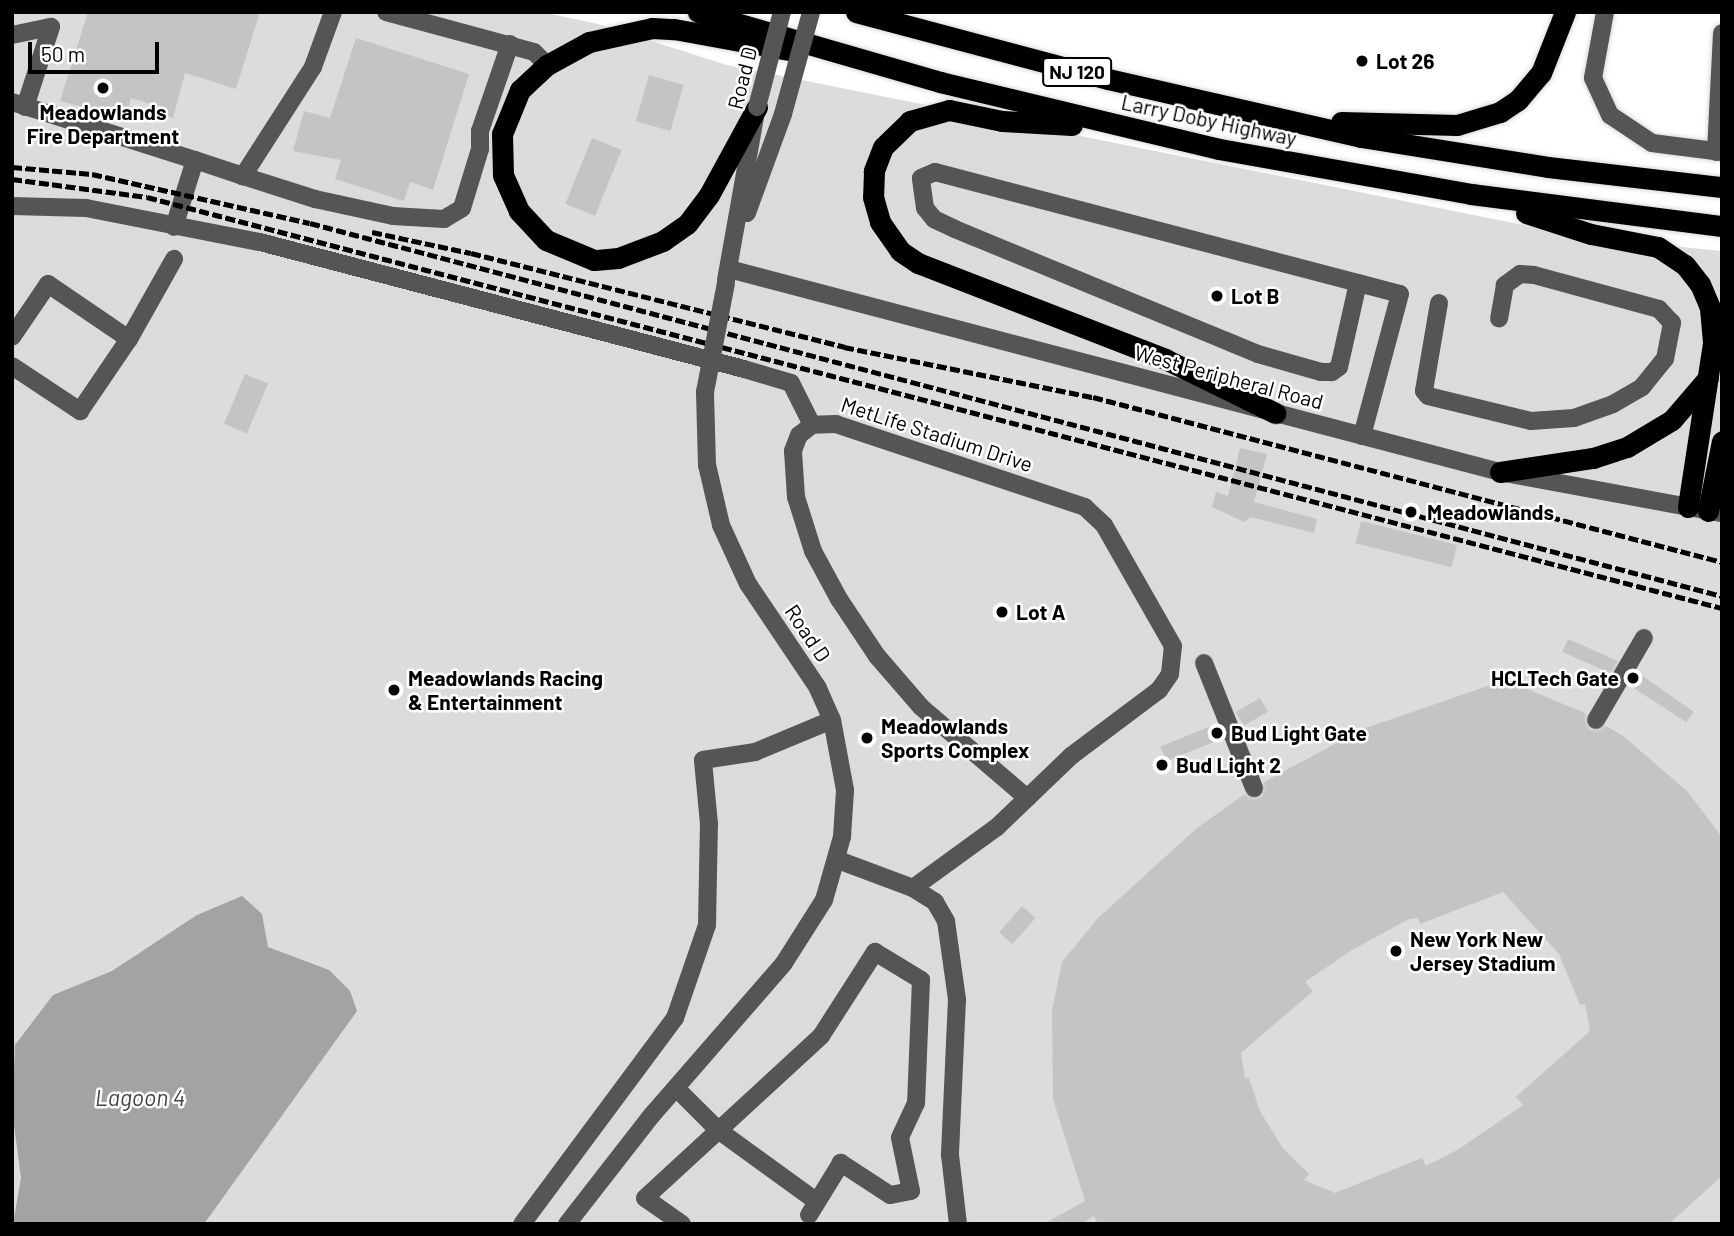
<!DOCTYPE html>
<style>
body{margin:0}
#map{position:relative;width:1734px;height:1236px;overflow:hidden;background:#fff;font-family:Barlow,sans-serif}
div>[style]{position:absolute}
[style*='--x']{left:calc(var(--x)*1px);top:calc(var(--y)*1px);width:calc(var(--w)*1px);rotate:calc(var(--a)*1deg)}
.green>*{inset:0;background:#dcdcdc}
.water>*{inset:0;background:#a3a3a3}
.building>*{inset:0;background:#c4c4c4;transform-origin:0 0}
.roads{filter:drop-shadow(0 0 2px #dbdbdb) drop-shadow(0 0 2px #dbdbdb)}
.minor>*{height:18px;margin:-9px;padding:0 9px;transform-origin:9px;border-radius:9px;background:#555}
.highway>*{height:21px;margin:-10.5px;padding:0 10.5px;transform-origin:10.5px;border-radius:10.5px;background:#000}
.rail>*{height:5px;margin-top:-2.5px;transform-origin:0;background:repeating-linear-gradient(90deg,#000 0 10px,transparent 0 13.5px)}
.minor-bridge>*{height:18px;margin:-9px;padding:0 9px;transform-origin:9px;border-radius:9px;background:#555}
.dots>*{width:19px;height:19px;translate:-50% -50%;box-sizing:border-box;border:4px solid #fff;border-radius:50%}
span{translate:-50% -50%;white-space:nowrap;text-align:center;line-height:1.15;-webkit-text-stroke:5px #fff;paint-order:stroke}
.shield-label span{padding:2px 5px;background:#fff;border:2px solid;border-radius:5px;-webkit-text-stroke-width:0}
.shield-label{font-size:19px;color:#000;font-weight:700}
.poi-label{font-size:21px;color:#000;font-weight:700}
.left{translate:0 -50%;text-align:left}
.right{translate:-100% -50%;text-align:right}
.street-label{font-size:21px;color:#000}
.water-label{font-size:23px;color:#444;font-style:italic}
.frame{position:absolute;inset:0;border:14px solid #000;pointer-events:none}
.scale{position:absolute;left:28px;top:42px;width:131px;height:32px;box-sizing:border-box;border:4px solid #000;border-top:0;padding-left:9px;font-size:21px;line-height:24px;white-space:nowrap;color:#000;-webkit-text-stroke:5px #fff;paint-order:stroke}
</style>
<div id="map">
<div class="green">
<div style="clip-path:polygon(12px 12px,542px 12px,598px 24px,727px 65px,1588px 238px,1722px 251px,1722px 1224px,12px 1224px)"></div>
</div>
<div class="water">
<div style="clip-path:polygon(242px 896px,262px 914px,268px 947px,329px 970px,350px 991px,357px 1011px,204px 1224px,13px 1224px,21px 1178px,12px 1110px,15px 1045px,53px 995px,112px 971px,197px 915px)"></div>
</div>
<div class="building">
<div style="clip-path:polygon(88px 12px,260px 12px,236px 89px,185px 73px,173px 118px,159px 114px,161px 107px,131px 98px,125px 119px,60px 101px)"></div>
<div style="clip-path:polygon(356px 38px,469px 74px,433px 190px,410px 182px,404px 201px,335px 179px,341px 160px,293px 151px,304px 111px,330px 118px)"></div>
<div style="left:649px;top:75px;width:36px;height:48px;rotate:16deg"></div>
<div style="left:592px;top:138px;width:32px;height:71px;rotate:22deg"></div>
<div style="left:245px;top:374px;width:25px;height:54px;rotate:23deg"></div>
<div style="clip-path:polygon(1240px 448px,1267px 454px,1254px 502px,1317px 519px,1314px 533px,1250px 517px,1244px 522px,1212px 507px,1216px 492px,1228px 496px)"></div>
<div style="left:1361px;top:521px;width:99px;height:23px;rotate:14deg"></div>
<div style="left:1568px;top:639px;width:55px;height:14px;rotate:24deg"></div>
<div style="clip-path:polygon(1637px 672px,1694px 712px,1686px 722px,1629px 685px)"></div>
<div style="clip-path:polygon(evenodd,1505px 680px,1585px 713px,1591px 730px,1606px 726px,1623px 736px,1687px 791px,1722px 837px,1722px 1176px,1669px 1224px,1098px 1224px,1094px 1216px,1081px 1224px,1044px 1224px,1085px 1201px,1053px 1099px,1052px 1011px,1062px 962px,1098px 918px,1197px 828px,1245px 794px,1253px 799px,1262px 796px,1264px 782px,1363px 729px,1505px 680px,1503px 892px,1559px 954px,1580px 1005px,1585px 1004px,1590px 1031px,1516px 1097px,1523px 1105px,1459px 1149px,1426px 1166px,1422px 1158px,1335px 1193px,1304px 1180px,1309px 1174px,1282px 1147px,1260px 1111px,1249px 1078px,1245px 1078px,1241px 1053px,1313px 991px,1305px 982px,1352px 950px,1409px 919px,1418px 918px,1420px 924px,1503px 892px)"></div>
<div style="left:1260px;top:698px;width:16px;height:28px;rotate:60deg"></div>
<div style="left:1216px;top:724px;width:16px;height:60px;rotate:68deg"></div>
<div style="left:1022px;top:906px;width:18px;height:35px;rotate:41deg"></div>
</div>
<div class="roads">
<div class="minor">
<div style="--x:333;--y:12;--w:59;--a:110"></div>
<div style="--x:313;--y:67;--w:130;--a:122.7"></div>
<div style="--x:243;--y:176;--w:76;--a:17.7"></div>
<div style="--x:315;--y:199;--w:80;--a:12.3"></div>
<div style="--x:393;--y:216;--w:51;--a:3.4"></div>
<div style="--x:444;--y:219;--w:21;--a:-31"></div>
<div style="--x:462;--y:208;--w:62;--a:-73"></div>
<div style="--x:480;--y:149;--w:18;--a:-90"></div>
<div style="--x:480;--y:131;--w:92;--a:-71"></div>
<div style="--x:386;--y:12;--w:153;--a:15.1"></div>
<div style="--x:534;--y:52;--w:18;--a:45"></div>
<div style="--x:1605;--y:12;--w:67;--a:100.3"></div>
<div style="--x:1593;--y:78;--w:41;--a:65.3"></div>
<div style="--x:1610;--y:115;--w:50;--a:33.7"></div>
<div style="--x:1652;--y:143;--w:71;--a:7.3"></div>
<div style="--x:12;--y:35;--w:40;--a:-12"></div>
<div style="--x:51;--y:27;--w:84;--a:108"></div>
<div style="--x:12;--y:102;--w:192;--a:17.6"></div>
<div style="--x:195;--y:160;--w:70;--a:107.4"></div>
<div style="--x:1716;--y:152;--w:119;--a:-87.1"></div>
<div style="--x:195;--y:160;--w:51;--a:18.4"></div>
<div style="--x:12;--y:206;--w:74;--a:1.5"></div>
<div style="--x:86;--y:208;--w:177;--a:11.1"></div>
<div style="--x:260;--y:242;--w:500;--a:14.7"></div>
<div style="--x:744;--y:369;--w:49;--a:16.6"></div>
<div style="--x:791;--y:383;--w:47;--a:63.4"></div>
<div style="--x:747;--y:213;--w:105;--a:-70"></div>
<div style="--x:729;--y:269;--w:797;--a:14.75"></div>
<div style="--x:1500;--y:472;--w:226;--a:10.5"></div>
<div style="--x:726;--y:280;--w:165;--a:-79.9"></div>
<div style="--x:1358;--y:283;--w:86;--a:102.7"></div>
<div style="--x:1339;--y:367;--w:9;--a:144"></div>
<div style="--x:1332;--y:372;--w:11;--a:180"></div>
<div style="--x:1321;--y:372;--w:66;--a:-164.1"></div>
<div style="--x:1258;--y:354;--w:328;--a:-157.6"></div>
<div style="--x:955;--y:229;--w:23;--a:-155"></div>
<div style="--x:934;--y:219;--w:14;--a:-129"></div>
<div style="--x:925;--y:208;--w:30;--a:-98"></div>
<div style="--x:921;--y:178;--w:15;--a:-23"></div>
<div style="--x:935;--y:172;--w:437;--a:14.7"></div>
<div style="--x:1358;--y:283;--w:43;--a:14.7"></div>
<div style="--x:1400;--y:294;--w:147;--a:105"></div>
<div style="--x:1439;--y:303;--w:89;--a:99.7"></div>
<div style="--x:1424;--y:391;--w:6;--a:51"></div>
<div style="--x:1428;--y:396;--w:106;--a:13.6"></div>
<div style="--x:1531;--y:421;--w:43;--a:-4"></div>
<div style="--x:1574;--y:418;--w:41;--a:-19.7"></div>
<div style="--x:1613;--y:404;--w:34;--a:-30"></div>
<div style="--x:1642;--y:387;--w:36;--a:-51"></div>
<div style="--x:1665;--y:359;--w:37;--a:-79"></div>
<div style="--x:1672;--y:323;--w:19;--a:-133"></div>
<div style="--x:1659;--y:309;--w:130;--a:-164.8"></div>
<div style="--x:1534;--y:275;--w:14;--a:-176"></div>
<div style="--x:1520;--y:274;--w:19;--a:144"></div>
<div style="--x:1505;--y:285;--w:34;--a:100"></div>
<div style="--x:12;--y:337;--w:64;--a:-55.8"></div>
<div style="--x:48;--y:284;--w:98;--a:34.2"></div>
<div style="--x:12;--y:366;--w:82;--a:33.5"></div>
<div style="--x:80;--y:411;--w:87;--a:-55.8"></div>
<div style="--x:129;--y:339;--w:92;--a:-60.6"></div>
<div style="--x:1204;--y:663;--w:135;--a:68.2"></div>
<div style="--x:1596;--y:720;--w:95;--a:-59.7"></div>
<div style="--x:838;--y:860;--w:80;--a:20.5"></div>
<div style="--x:913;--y:888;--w:26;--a:32"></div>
<div style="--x:935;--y:902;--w:22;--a:60"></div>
<div style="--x:946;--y:921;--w:79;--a:82"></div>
<div style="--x:957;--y:999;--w:156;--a:92.6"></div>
<div style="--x:950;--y:1155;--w:69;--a:83.4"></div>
<div style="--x:913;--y:888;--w:104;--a:-36"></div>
<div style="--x:997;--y:827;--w:103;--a:-43.8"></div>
<div style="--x:1071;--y:756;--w:110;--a:-36.9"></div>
<div style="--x:1159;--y:690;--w:19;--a:-55"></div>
<div style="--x:1170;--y:674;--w:28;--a:-84"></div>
<div style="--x:1173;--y:646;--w:139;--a:-119.7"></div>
<div style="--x:1104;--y:525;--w:26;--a:-137"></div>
<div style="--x:1085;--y:507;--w:262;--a:-161.6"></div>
<div style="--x:836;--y:424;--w:24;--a:178"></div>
<div style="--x:812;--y:425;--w:16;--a:142"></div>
<div style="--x:799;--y:435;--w:17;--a:111"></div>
<div style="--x:793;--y:451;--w:46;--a:86.3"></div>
<div style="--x:796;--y:497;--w:57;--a:72.5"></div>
<div style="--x:813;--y:551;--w:55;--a:61.6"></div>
<div style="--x:839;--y:599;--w:69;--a:56.3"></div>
<div style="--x:877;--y:656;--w:67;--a:49.2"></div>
<div style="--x:921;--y:707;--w:140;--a:40.6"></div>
<div style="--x:676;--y:1088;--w:59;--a:45"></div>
<div style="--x:718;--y:1130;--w:121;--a:35.9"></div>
<div style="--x:522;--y:1224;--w:257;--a:-53.4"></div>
<div style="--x:675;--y:1018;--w:98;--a:-71"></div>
<div style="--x:707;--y:925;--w:101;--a:-88.9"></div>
<div style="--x:709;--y:824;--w:64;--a:-95.4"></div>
<div style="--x:703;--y:760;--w:53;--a:-8.7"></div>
<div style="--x:755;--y:752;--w:83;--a:-22.6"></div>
<div style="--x:567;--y:1224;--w:138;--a:-52.1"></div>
<div style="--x:652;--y:1115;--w:201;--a:-49"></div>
<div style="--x:784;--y:963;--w:75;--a:-57.6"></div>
<div style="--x:824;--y:900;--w:66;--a:-74.1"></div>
<div style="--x:842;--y:837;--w:47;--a:-86.3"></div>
<div style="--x:845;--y:790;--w:71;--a:-100.5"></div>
<div style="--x:832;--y:720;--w:35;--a:-114"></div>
<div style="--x:818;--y:688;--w:125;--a:-123.9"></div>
<div style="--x:748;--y:584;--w:65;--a:-114.6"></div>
<div style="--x:721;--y:525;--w:62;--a:-103.1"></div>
<div style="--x:707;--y:465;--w:73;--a:-91.6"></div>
<div style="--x:682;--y:1224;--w:45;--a:-144.9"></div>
<div style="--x:645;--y:1198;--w:239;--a:-42.6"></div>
<div style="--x:821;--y:1036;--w:100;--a:-57.3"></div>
<div style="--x:875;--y:952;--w:54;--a:31.3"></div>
<div style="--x:921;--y:980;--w:123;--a:92.3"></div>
<div style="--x:916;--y:1103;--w:38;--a:115"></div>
<div style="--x:900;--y:1138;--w:54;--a:78.3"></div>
<div style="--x:911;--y:1191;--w:21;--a:169"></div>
<div style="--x:890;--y:1195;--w:59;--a:-146.9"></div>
<div style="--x:841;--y:1163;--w:61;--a:121.6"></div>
</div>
<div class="highway">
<div style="--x:698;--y:12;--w:252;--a:16.1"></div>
<div style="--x:940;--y:82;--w:287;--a:13.5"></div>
<div style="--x:1219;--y:149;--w:256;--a:10.1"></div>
<div style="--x:1471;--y:194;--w:253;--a:7.3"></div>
<div style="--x:856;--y:12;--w:261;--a:14.9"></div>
<div style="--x:1108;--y:79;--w:260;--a:12.9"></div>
<div style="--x:1361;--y:137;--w:189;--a:9.1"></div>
<div style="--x:1548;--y:167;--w:175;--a:6.6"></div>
<div style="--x:757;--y:107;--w:100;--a:118.6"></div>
<div style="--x:709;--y:195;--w:36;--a:127"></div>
<div style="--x:687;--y:224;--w:29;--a:145"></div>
<div style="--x:663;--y:241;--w:48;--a:159.3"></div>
<div style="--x:618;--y:258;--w:24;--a:175"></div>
<div style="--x:594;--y:260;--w:52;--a:-157.4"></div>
<div style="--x:546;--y:240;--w:40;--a:-133"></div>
<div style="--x:519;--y:211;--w:39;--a:-114"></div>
<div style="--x:503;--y:175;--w:41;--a:-91.4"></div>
<div style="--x:502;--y:134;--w:48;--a:-67.8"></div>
<div style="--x:520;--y:90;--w:37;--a:-43"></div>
<div style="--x:547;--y:65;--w:48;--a:-28.7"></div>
<div style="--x:589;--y:42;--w:65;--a:-12.5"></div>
<div style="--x:652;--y:28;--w:22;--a:3"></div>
<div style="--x:674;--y:29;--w:118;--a:10.3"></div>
<div style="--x:1341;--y:122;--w:116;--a:1.5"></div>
<div style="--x:1457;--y:125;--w:45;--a:-16.8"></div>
<div style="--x:1500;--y:112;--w:22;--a:-34"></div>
<div style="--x:1518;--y:100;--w:35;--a:-50"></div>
<div style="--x:1541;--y:73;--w:66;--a:-68.5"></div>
<div style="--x:1072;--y:125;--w:70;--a:-176.7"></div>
<div style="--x:1002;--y:121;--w:54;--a:-168.3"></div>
<div style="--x:949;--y:110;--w:41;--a:164.2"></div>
<div style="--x:910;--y:121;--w:37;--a:136"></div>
<div style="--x:883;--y:147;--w:26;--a:111"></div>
<div style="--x:874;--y:171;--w:26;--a:92"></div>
<div style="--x:873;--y:197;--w:26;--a:74"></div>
<div style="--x:880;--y:222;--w:35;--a:55"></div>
<div style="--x:900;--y:251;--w:22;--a:34"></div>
<div style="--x:918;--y:263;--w:265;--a:21.2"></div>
<div style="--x:1165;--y:359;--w:123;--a:26.1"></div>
<div style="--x:1526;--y:213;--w:68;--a:17.9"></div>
<div style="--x:1591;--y:234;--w:68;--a:11"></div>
<div style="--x:1658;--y:247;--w:32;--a:34"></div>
<div style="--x:1685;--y:265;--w:24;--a:52"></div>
<div style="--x:1700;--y:284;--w:26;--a:67"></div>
<div style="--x:1710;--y:308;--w:35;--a:85"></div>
<div style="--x:1713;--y:343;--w:166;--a:98.7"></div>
<div style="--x:1500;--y:472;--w:94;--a:-8.6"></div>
<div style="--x:1593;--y:458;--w:36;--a:-18"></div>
<div style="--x:1627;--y:447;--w:52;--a:-31"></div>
<div style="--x:1672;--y:420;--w:55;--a:-49.4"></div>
<div style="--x:1708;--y:511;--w:71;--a:-78.7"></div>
</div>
</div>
<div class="rail">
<div style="--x:12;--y:167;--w:80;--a:5"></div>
<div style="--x:92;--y:174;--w:223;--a:12.7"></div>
<div style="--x:310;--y:223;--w:1460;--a:14.8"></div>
<div style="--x:12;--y:179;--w:136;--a:7.6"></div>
<div style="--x:147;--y:197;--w:1628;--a:14.63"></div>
<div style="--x:372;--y:232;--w:101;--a:12"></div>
<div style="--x:471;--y:253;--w:385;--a:14.1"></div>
<div style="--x:844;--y:347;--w:254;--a:11.4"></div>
<div style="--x:1093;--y:397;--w:650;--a:14.7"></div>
</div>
<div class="minor-bridge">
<div style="--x:757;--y:107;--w:98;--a:-75.3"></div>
<div style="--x:783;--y:114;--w:106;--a:-74.6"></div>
<div style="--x:705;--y:392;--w:111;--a:-79.1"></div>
</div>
<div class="dots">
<div style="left:1362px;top:61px;background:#000"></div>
<div style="left:103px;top:88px;background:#000"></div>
<div style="left:1217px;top:296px;background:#000"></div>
<div style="left:1411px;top:512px;background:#000"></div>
<div style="left:1002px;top:612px;background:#000"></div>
<div style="left:1633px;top:678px;background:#000"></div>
<div style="left:394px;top:690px;background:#000"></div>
<div style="left:1217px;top:733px;background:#000"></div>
<div style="left:867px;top:738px;background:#000"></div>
<div style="left:1162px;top:765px;background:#000"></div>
<div style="left:1396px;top:951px;background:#000"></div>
</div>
<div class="shield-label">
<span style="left:1077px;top:72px">NJ 120</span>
</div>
<div class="poi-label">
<span class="left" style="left:1376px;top:61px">Lot 26</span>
<span style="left:103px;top:124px">Meadowlands<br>Fire Department</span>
<span class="left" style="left:1231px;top:296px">Lot B</span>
<span class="left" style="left:1427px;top:512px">Meadowlands</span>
<span class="left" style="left:1016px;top:612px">Lot A</span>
<span class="left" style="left:408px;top:690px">Meadowlands Racing<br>&amp; Entertainment</span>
<span class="right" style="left:1619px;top:678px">HCLTech Gate</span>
<span class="left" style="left:881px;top:738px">Meadowlands<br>Sports Complex</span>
<span class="left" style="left:1231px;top:733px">Bud Light Gate</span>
<span class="left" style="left:1176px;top:765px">Bud Light 2</span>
<span class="left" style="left:1410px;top:951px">New York New<br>Jersey Stadium</span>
</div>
<div class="street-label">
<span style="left:742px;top:78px;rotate:-76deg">Road D</span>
<span style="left:1209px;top:120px;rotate:12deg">Larry Doby Highway</span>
<span style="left:1229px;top:377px;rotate:15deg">West Peripheral Road</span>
<span style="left:937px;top:434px;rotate:18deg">MetLife Stadium Drive</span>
<span style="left:808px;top:633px;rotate:56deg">Road D</span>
</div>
<div class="water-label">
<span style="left:140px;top:1097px">Lagoon 4</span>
</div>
<div class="frame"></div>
<div class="scale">50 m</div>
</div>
